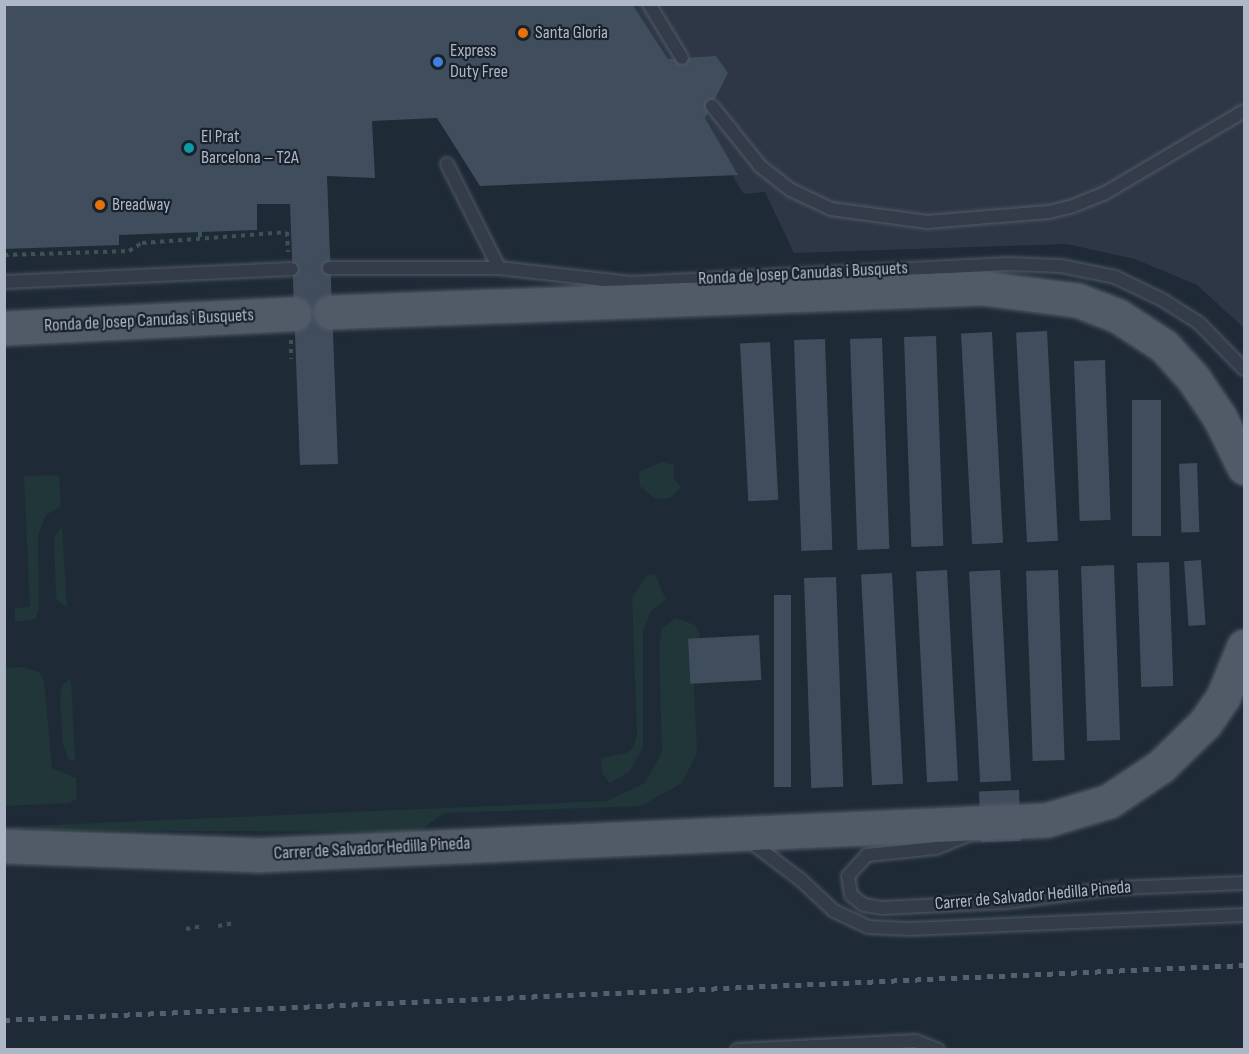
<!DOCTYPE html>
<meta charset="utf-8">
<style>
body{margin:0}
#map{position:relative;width:1249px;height:1054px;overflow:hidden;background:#1f2a37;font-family:"Sofia Sans Condensed",sans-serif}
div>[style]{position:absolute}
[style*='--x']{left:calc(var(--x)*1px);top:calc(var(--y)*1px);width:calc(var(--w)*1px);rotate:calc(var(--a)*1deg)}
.airport>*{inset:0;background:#2d3745}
.green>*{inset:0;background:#213638}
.building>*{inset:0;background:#404d5c;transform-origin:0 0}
.path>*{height:4px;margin-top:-2px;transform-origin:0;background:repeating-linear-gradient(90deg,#3c5253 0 4.5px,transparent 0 9px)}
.roads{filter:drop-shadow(0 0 2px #505a66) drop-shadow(0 0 2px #505a66)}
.lane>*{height:12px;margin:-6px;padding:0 6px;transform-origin:6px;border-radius:6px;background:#333c48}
.primary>*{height:33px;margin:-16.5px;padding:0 16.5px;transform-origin:16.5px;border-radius:16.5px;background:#515b68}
.rail>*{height:4.5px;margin-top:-2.25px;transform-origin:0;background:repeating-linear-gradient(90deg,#55606f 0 6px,transparent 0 12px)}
.dots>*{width:16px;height:16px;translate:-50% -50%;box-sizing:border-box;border:3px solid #18212c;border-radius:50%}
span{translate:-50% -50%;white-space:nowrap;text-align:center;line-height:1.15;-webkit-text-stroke:4.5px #18212c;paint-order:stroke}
.poi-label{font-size:18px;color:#adb7c5}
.left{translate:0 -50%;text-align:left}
.street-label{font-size:18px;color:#adb7c5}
.frame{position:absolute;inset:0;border:6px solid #adb7c5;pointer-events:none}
</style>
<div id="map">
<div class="airport">
<div style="clip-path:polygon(625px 5px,1244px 5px,1244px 328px,1197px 285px,1135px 259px,1066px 244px,794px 253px,765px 192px,744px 194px)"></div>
</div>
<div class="green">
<div style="clip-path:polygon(661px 462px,674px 465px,674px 479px,681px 487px,670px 498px,655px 499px,640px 486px,639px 472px)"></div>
<div style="clip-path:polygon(59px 475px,61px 506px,46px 515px,38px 535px,39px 610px,35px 619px,15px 622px,15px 608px,30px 607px,24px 476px)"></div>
<div style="clip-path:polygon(62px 526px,67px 608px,57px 600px,56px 593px,54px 538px)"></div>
<div style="clip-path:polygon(655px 574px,666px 600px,651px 611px,643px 631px,643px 748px,629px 772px,610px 783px,602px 774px,601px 758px,626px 753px,633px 748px,637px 735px,632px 598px,646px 576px)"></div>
<div style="clip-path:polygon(676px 618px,695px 625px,699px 632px,701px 645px,692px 645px,697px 753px,682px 783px,641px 806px,443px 813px,419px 832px,5px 830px,4px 827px,607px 801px,645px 783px,662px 752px,659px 647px,662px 628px)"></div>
<div style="clip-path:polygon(24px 667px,40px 673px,44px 681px,52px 768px,76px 778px,77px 799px,69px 803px,5px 806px,5px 668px)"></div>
<div style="clip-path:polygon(71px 678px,75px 761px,69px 760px,63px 745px,60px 696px,62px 685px)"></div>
</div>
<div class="building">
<div style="clip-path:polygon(4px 4px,632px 4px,668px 59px,716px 56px,728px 73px,705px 118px,738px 175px,480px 186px,437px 118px,372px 121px,375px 178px,327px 176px,338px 464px,300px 465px,290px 204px,257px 204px,257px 230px,119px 235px,119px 245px,4px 249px)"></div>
<div style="left:1047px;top:331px;width:210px;height:31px;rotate:87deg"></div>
<div style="left:992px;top:332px;width:211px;height:31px;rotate:87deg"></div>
<div style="left:936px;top:336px;width:210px;height:32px;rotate:88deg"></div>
<div style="left:882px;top:338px;width:211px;height:32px;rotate:88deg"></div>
<div style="left:825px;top:339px;width:211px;height:31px;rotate:88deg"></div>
<div style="left:770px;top:342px;width:158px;height:30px;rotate:87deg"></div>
<div style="left:1105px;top:360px;width:160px;height:31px;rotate:88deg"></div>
<div style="left:1132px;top:400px;width:29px;height:136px"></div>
<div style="left:1197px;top:463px;width:69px;height:18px;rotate:88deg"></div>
<div style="left:1201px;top:560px;width:65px;height:17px;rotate:86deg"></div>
<div style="left:1169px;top:562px;width:124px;height:32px;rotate:88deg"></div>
<div style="left:1114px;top:565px;width:175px;height:33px;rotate:88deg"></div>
<div style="left:947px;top:570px;width:211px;height:31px;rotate:87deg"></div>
<div style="left:1000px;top:570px;width:211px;height:31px;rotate:87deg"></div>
<div style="left:1058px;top:570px;width:190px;height:32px;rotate:88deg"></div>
<div style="left:892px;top:573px;width:211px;height:31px;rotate:87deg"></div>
<div style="left:836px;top:577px;width:210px;height:32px;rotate:88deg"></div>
<div style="left:774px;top:595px;width:17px;height:192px"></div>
<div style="left:759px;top:635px;width:45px;height:71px;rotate:87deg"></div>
<div style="left:1019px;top:790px;width:51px;height:40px;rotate:88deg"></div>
</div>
<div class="path">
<div style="--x:200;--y:232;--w:8;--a:90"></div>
<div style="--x:4;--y:255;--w:125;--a:-1.8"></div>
<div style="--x:129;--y:251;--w:15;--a:-32"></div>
<div style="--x:142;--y:243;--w:145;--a:-4.3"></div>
<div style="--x:287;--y:232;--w:20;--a:87"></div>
<div style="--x:291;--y:340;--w:19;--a:90"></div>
<div style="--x:218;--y:926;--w:16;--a:-11"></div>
<div style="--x:186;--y:929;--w:17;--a:-10"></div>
</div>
<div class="roads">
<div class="lane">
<div style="--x:649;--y:4;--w:63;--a:58.6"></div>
<div style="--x:712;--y:106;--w:77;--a:51.3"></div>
<div style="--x:760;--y:166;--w:39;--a:38"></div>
<div style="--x:791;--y:190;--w:44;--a:25.4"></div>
<div style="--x:831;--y:209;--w:97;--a:7.7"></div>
<div style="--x:927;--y:222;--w:122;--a:-4.7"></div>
<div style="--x:1049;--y:212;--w:25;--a:-14"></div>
<div style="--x:1073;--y:206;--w:35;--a:-22"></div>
<div style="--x:1105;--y:193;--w:161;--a:-30.5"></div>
<div style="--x:447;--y:164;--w:116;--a:63.4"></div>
<div style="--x:329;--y:268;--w:170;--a:0"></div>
<div style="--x:499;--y:268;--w:133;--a:6.5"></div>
<div style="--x:631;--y:283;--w:377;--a:-2.9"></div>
<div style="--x:1008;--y:264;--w:53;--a:2.2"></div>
<div style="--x:1061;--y:266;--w:55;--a:11.5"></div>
<div style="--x:1115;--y:277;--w:51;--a:25.6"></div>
<div style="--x:1161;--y:299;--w:45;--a:32.3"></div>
<div style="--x:1199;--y:323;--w:64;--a:45.6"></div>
<div style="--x:4;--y:282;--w:288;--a:-2.6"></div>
<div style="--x:973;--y:833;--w:40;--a:158"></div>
<div style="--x:936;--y:848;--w:69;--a:174.2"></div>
<div style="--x:867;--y:855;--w:28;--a:132"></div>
<div style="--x:848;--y:876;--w:19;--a:81"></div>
<div style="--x:851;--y:895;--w:16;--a:38"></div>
<div style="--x:864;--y:905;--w:18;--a:9"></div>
<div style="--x:882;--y:908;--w:125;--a:-2.7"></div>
<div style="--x:1007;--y:902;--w:111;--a:-7.3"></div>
<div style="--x:1117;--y:888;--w:127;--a:-2.3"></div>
<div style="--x:748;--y:840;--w:66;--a:37"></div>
<div style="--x:801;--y:880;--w:45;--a:43.2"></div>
<div style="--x:834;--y:911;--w:38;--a:25"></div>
<div style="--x:869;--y:927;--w:40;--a:2.9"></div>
<div style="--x:909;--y:929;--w:335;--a:-2.4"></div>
<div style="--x:737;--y:1050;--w:179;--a:-2.9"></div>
<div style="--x:916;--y:1041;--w:24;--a:22"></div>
</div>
<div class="primary">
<div style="--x:331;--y:312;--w:651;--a:-2.11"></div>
<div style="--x:982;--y:288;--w:96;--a:7.2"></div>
<div style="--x:1077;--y:300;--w:44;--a:21.3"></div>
<div style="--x:1118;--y:316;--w:55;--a:33.1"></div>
<div style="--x:1164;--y:346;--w:43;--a:47.8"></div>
<div style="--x:1193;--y:378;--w:48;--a:56"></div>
<div style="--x:1220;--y:418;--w:55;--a:63.9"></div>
<div style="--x:4;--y:328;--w:290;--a:-2.8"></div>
<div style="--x:4;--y:846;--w:252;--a:2"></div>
<div style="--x:256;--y:855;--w:791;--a:-2.54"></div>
<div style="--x:1046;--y:820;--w:66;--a:-16.8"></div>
<div style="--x:1109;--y:801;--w:63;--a:-33.9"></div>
<div style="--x:1161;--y:766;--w:62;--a:-44.3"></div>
<div style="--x:1205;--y:723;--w:32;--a:-55"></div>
<div style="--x:1223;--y:697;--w:55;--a:-67.6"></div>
</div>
</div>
<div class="rail">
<div style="--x:4;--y:1020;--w:1241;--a:-2.54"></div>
</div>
<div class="dots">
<div style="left:523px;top:33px;background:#e8710a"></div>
<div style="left:438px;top:62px;background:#3f7fe0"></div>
<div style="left:189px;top:148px;background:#0f9aa8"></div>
<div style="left:100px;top:205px;background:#e8710a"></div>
</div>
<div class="poi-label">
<span class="left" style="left:535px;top:33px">Santa Gloria</span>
<span class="left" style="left:450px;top:62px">Express<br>Duty Free</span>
<span class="left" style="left:201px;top:148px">El Prat<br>Barcelona – T2A</span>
<span class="left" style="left:112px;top:205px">Breadway</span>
</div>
<div class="street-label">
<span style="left:803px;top:274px;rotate:-3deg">Ronda de Josep Canudas i Busquets</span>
<span style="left:149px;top:321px;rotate:-3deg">Ronda de Josep Canudas i Busquets</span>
<span style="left:372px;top:849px;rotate:-3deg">Carrer de Salvador Hedilla Pineda</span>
<span style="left:1033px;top:896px;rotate:-5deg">Carrer de Salvador Hedilla Pineda</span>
</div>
<div class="frame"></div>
</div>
